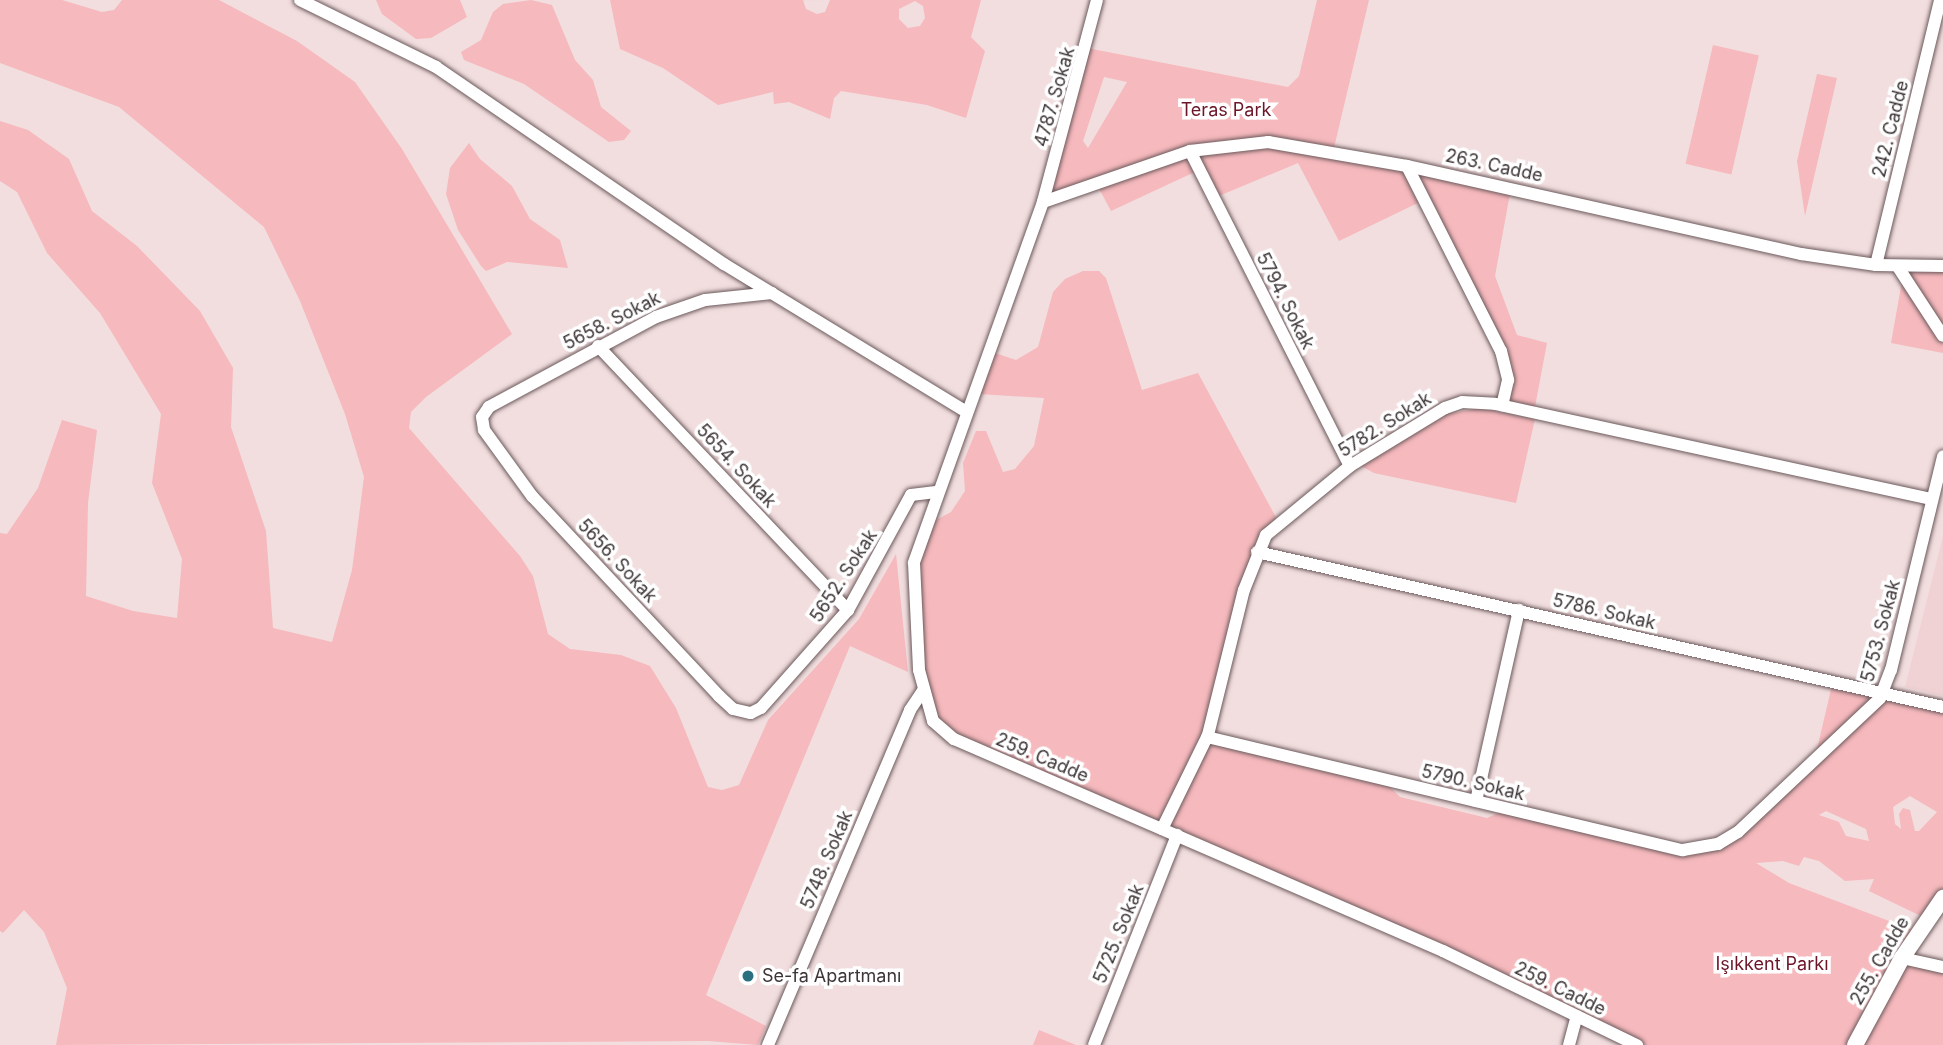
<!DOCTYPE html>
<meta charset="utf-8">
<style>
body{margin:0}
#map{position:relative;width:1943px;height:1045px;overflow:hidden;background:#f2dedf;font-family:Inter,sans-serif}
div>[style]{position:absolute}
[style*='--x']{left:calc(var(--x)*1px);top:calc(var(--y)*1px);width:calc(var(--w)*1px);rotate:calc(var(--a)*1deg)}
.built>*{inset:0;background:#f0d2d4}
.green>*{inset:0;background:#f6b9bd;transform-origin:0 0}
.roads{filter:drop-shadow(0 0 2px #6b595b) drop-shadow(0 0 2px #6b595b)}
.minor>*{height:12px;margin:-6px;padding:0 6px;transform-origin:6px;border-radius:6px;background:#fff}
.tertiary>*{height:16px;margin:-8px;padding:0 8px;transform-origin:8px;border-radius:8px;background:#fff}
.dots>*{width:19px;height:19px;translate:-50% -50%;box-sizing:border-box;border:4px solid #fff;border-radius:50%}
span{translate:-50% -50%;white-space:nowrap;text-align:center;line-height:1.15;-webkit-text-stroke:7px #fff;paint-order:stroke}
.street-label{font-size:18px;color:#3d3536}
.park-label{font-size:18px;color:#6d1528}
.poi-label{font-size:18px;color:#3d3536}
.left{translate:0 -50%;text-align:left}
</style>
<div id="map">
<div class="built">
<div style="clip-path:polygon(1943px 536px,1943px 696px,1905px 687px)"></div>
</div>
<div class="green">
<div style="clip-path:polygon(0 0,62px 0,102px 12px,114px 10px,122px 0,219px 0,297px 41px,355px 82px,402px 149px,512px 334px,426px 397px,411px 412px,409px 428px,520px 556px,533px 576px,548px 634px,570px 649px,621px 655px,650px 666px,676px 708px,708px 787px,722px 790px,739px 785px,768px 720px,859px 619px,896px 554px,908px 672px,850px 646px,706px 995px,766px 1026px,758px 1045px,708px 1041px,56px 1045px,67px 988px,44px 932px,24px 910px,3px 933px,0 931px,0 533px,7px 534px,38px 488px,62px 420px,97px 430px,88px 503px,86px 596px,133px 611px,177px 618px,182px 559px,152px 483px,161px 414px,100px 313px,47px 253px,17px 192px,0 181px,0 121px,28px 130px,69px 159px,92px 211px,137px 246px,200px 311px,233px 368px,231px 427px,266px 531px,273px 628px,332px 642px,352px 570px,364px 477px,345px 414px,300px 301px,264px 227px,119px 107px,0 63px)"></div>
<div style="clip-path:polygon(376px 0,460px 0,467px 17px,431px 38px,416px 39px,382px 14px)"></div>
<div style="clip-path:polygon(531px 0,552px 5px,575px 60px,593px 80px,601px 107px,631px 131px,624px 140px,609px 142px,524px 84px,464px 60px,461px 52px,481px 40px,493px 12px,503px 4px)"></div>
<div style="clip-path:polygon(evenodd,610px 0,803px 0,806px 9px,817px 14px,825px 12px,830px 0,981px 0,971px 37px,985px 51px,966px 118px,927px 105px,841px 91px,834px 98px,830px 119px,789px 102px,774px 104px,773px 92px,718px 105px,663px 68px,620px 49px,610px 0,915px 1px,923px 6px,925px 18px,920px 26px,908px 28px,899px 19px,899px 9px,915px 1px)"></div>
<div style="clip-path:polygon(evenodd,1317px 0,1369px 0,1333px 152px,1511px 188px,1495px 276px,1517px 335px,1547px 343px,1534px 412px,1502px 405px,1505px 364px,1424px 200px,1339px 241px,1298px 163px,1214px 198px,1199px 170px,1111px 211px,1096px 183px,1043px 202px,1087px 48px,1288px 87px,1299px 76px,1317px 0,1104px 77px,1127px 82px,1088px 148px,1083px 141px,1104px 77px)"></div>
<div style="left:1713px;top:45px;width:47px;height:122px;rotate:13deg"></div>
<div style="clip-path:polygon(1817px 74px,1837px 78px,1805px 216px,1797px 161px)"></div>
<div style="clip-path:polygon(469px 143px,480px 159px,512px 186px,530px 219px,560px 240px,568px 268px,507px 262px,486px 271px,481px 266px,458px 230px,446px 194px,450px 168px)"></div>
<div style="clip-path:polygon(1943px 266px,1943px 353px,1891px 343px,1903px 275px,1898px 267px)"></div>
<div style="clip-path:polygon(evenodd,1083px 271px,1099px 271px,1106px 278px,1142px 390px,1198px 373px,1279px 523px,1266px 536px,1208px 737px,1382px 779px,1400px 797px,1487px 818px,1508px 809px,1683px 850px,1718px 844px,1814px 762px,1833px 681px,1943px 707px,1943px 898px,1927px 919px,1869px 891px,1874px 879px,1845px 881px,1819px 861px,1804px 857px,1799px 866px,1783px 861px,1756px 863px,1789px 883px,1918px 932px,1902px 958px,1943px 967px,1943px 1045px,1637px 1045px,1443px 951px,954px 739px,928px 712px,912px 584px,934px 521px,951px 512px,965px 491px,963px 463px,976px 431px,986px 431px,1003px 472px,1015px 469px,1034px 446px,1044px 398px,979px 394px,989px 351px,1016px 360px,1038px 347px,1053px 292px,1065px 279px,1083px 271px,1910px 796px,1937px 812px,1919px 831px,1915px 831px,1910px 810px,1903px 808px,1899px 814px,1901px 829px,1895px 824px,1893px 807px,1910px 796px,1083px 271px,1826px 811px,1866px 829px,1869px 841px,1846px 836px,1839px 822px,1819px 815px,1826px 811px)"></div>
<div style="clip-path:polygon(1480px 408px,1535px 419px,1516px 503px,1374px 473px,1361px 466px,1446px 414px)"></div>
<div style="clip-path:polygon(1039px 1030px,1076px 1045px,1033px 1045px)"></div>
</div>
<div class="roads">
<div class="minor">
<div style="--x:300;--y:0;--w:152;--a:26.2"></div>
<div style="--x:436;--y:67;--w:349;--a:34.4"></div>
<div style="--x:724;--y:264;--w:284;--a:31.4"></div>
<div style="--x:1097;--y:0;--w:209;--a:105"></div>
<div style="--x:1043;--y:202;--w:383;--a:109.7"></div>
<div style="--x:914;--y:563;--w:107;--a:87.3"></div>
<div style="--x:919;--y:670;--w:53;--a:74.6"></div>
<div style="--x:933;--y:721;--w:28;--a:41"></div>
<div style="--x:954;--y:739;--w:533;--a:23.44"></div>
<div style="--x:1443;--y:951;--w:216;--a:25.9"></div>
<div style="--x:1190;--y:151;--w:353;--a:63.1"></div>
<div style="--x:1407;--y:166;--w:208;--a:63.1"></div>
<div style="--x:1501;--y:351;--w:30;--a:76"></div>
<div style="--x:1508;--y:380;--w:26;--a:103"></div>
<div style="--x:1043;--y:202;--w:156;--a:-19.1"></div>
<div style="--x:1190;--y:151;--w:79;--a:-6.6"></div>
<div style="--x:1268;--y:142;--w:141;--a:9.8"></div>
<div style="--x:1407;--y:166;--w:404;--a:12.6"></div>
<div style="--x:1801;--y:254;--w:76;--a:8.3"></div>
<div style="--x:1876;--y:265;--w:67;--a:0.9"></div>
<div style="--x:1876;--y:265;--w:273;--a:-76.4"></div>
<div style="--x:1898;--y:267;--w:82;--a:56.9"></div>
<div style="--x:772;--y:293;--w:67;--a:174"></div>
<div style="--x:705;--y:300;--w:52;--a:160.9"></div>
<div style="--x:656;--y:317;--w:190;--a:151.7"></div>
<div style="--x:489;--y:407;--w:12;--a:125"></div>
<div style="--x:482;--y:417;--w:13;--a:81"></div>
<div style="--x:484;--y:430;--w:82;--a:54"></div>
<div style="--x:532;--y:496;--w:274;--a:46.9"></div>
<div style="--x:719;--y:696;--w:19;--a:43"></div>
<div style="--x:733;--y:709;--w:18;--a:13"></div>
<div style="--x:751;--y:713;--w:11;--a:-27"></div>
<div style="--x:761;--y:708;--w:131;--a:-48.4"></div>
<div style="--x:848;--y:610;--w:131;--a:-61.3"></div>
<div style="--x:911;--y:495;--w:25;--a:-7"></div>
<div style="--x:598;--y:346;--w:364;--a:46.6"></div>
<div style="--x:1257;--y:552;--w:703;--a:12.73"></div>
<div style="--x:1207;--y:737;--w:489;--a:13.4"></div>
<div style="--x:1683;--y:850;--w:36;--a:-10"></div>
<div style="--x:1718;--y:844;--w:23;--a:-31"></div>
<div style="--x:1738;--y:832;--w:195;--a:-43.3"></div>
<div style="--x:1880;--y:698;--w:30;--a:-69"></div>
<div style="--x:1891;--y:670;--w:220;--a:-76.3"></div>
<div style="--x:1476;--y:801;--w:196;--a:-77.3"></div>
<div style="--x:1162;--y:829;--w:105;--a:-63.9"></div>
<div style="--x:1208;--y:735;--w:149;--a:-76.1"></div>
<div style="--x:1244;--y:590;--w:59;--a:-68.2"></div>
<div style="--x:1266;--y:535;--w:109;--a:-39.4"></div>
<div style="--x:1350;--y:466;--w:111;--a:-31.4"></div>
<div style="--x:1445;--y:408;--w:18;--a:-19"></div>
<div style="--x:1462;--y:402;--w:33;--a:3"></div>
<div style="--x:1495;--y:404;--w:447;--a:12.3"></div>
<div style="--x:1902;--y:958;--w:42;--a:12.4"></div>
<div style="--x:768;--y:1045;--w:364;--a:-67"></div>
<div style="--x:910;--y:710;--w:23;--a:-56"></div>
<div style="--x:1094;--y:1045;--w:226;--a:-68.4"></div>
<div style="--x:1569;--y:1045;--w:30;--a:-75"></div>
</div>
<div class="tertiary">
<div style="--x:1855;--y:1045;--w:99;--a:-61.6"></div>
<div style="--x:1902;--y:958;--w:73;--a:-55.7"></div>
</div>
</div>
<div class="dots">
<div style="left:748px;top:976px;background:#2b7080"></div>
</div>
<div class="street-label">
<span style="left:1055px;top:97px;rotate:-74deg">4787. Sokak</span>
<span style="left:1891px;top:129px;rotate:-76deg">242. Cadde</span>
<span style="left:1494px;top:166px;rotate:12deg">263. Cadde</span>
<span style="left:1285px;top:301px;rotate:63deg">5794. Sokak</span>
<span style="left:612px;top:321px;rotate:-27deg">5658. Sokak</span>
<span style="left:1385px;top:425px;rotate:-32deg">5782. Sokak</span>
<span style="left:736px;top:466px;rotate:47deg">5654. Sokak</span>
<span style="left:617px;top:561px;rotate:47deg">5656. Sokak</span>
<span style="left:844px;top:576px;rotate:-57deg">5652. Sokak</span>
<span style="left:1604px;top:612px;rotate:13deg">5786. Sokak</span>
<span style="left:1881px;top:631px;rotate:-75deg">5753. Sokak</span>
<span style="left:1042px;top:758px;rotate:23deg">259. Cadde</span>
<span style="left:1473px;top:783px;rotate:13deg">5790. Sokak</span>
<span style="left:827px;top:860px;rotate:-67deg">5748. Sokak</span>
<span style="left:1119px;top:934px;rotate:-68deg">5725. Sokak</span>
<span style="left:1880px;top:961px;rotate:-60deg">255. Cadde</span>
<span style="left:1560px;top:989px;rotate:26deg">259. Cadde</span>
</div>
<div class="park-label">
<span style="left:1226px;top:110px">Teras Park</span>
<span style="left:1772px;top:964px">Işıkkent Parkı</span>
</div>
<div class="poi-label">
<span class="left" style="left:762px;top:976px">Se-fa Apartmanı</span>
</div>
</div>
